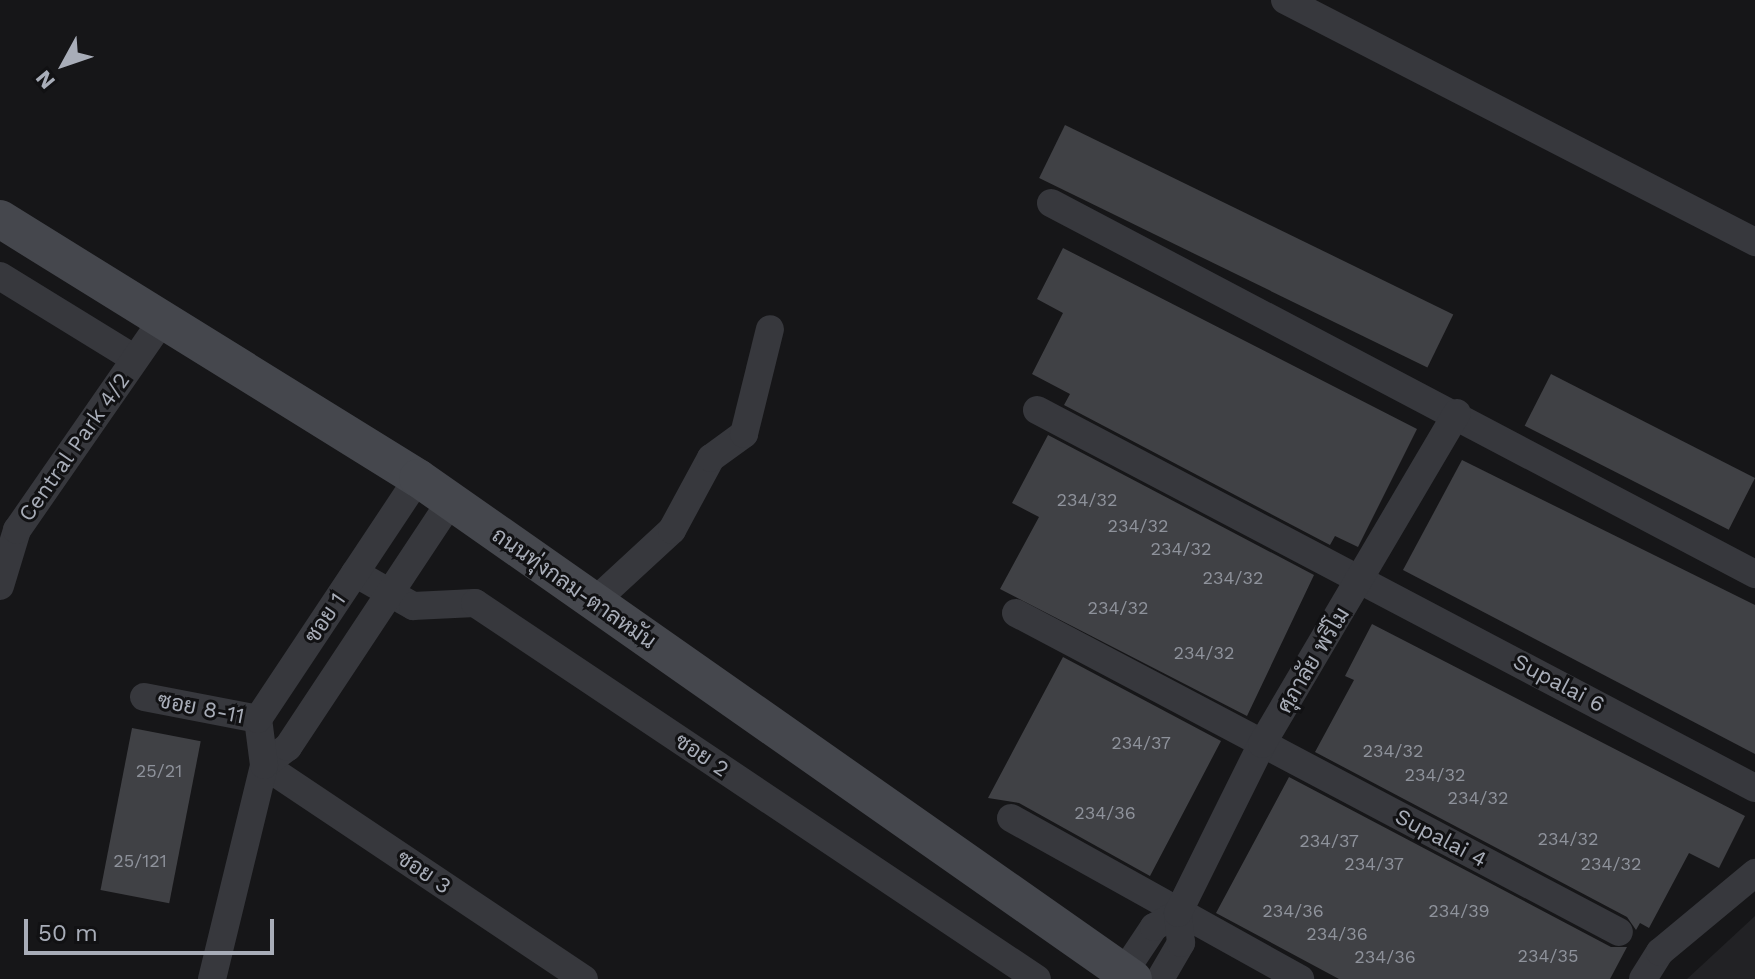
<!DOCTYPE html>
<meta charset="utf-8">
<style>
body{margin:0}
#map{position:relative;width:1755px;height:979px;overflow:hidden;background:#161618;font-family:"Work Sans",Sarabun,sans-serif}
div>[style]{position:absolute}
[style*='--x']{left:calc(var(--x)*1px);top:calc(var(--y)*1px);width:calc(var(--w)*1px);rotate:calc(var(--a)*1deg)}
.built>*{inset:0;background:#222225}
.building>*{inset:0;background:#404145;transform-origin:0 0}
.street>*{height:28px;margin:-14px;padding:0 14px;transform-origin:14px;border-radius:14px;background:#37383d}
.secondary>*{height:38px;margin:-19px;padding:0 19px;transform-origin:19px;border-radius:19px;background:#45474d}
span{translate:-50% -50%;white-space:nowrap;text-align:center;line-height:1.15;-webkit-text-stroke:6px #111113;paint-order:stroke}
.number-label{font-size:18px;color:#8e929b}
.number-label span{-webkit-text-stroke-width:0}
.street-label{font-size:22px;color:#a8adb8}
.north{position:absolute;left:24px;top:24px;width:80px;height:80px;-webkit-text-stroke:6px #111113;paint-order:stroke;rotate:230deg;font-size:22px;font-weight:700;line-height:32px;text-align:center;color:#a8adb8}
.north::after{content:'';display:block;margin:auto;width:28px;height:36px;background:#a8adb8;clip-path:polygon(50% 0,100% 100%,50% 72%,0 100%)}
.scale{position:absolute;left:24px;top:919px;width:250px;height:36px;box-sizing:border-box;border:4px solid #a8adb8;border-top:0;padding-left:10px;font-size:24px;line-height:28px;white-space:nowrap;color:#a8adb8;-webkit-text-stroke:6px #111113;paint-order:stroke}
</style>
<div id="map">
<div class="built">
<div style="clip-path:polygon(1755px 916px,1755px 979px,1687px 979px)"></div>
</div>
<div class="building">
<div style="left:1065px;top:125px;width:432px;height:59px;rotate:26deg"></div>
<div style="clip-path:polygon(1063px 248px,1417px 429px,1358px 547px,1335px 536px,1330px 545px,1064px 405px,1070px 394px,1032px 374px,1063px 313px,1037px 299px)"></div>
<div style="left:1551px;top:374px;width:229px;height:58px;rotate:27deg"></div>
<div style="clip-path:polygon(1048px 435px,1314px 575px,1247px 716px,1000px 589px,1039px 517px,1012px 503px)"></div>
<div style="clip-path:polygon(1462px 460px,1755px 605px,1755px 754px,1403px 570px)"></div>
<div style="clip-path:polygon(1372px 624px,1745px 816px,1719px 868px,1689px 853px,1649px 928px,1640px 923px,1636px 930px,1627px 917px,1315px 752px,1354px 680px,1345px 676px)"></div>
<div style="clip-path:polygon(1063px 657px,1221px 741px,1150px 876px,1019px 803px,988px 798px)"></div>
<div style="left:132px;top:728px;width:70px;height:165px;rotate:11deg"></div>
<div style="clip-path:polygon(1289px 777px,1611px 947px,1627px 947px,1610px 979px,1339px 979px,1216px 913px)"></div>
</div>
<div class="street">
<div style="--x:1285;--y:0;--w:529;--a:27.24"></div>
<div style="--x:1051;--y:203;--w:796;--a:27.79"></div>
<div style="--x:0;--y:276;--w:158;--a:31.6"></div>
<div style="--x:1037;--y:410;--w:811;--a:27.77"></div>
<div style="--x:355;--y:573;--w:67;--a:29.6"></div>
<div style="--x:413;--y:606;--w:62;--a:-2.8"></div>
<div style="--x:475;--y:603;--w:676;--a:33.78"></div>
<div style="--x:0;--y:586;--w:59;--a:-73.1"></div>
<div style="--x:17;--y:530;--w:260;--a:-55.3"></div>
<div style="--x:594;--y:602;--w:106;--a:-42.7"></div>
<div style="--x:672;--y:530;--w:82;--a:-61.6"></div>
<div style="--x:711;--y:458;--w:41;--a:-36"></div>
<div style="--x:744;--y:434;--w:108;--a:-76.1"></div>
<div style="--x:1016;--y:613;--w:682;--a:27.88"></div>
<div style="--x:144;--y:697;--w:116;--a:10.9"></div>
<div style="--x:264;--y:765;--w:385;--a:33.8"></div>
<div style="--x:264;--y:765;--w:30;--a:-37"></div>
<div style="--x:288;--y:747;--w:295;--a:-56.5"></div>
<div style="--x:1011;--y:818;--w:331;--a:29.1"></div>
<div style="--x:1124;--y:972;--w:54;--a:-56.3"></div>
<div style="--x:1154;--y:927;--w:28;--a:-30"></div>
<div style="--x:212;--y:979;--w:220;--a:-76.3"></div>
<div style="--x:264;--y:765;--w:46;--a:-97.4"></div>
<div style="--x:258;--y:719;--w:289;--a:-56.4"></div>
<div style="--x:1160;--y:979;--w:42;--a:-59.7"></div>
<div style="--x:1181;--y:943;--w:30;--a:-96"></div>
<div style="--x:1178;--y:913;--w:189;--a:-63.6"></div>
<div style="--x:1262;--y:744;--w:384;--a:-59.5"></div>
<div style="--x:1643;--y:979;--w:32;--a:-58"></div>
<div style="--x:1660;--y:952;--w:124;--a:-39.7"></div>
</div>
<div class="secondary">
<div style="--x:0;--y:219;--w:492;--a:31.8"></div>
<div style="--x:418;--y:478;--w:873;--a:35.02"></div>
</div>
<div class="number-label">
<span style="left:1087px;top:500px">234/32</span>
<span style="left:1138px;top:526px">234/32</span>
<span style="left:1181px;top:549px">234/32</span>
<span style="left:1233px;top:578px">234/32</span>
<span style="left:1118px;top:608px">234/32</span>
<span style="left:1204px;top:653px">234/32</span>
<span style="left:1141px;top:743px">234/37</span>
<span style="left:1393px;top:751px">234/32</span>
<span style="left:159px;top:771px">25/21</span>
<span style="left:1435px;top:775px">234/32</span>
<span style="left:1478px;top:798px">234/32</span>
<span style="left:1105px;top:813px">234/36</span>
<span style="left:1568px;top:839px">234/32</span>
<span style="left:1329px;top:841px">234/37</span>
<span style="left:140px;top:861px">25/121</span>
<span style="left:1374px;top:864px">234/37</span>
<span style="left:1611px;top:864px">234/32</span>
<span style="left:1293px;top:911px">234/36</span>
<span style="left:1459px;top:911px">234/39</span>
<span style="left:1337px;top:934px">234/36</span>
<span style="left:1548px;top:956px">234/35</span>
<span style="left:1385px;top:957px">234/36</span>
</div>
<div class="street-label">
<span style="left:74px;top:447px;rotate:-55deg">Central Park 4/2</span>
<span style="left:574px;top:588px;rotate:35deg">ถนนทุ่งกลม-ตาลหมัน</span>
<span style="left:325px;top:618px;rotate:-56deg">ซอย 1</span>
<span style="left:1313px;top:660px;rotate:-59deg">ศุภาลัย พรีโม</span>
<span style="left:1559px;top:683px;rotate:28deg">Supalai 6</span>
<span style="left:201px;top:708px;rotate:11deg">ซอย 8-11</span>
<span style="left:702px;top:755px;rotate:34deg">ซอย 2</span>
<span style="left:1441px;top:838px;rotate:28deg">Supalai 4</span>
<span style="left:424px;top:872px;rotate:34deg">ซอย 3</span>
</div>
<div class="north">N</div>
<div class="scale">50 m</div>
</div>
